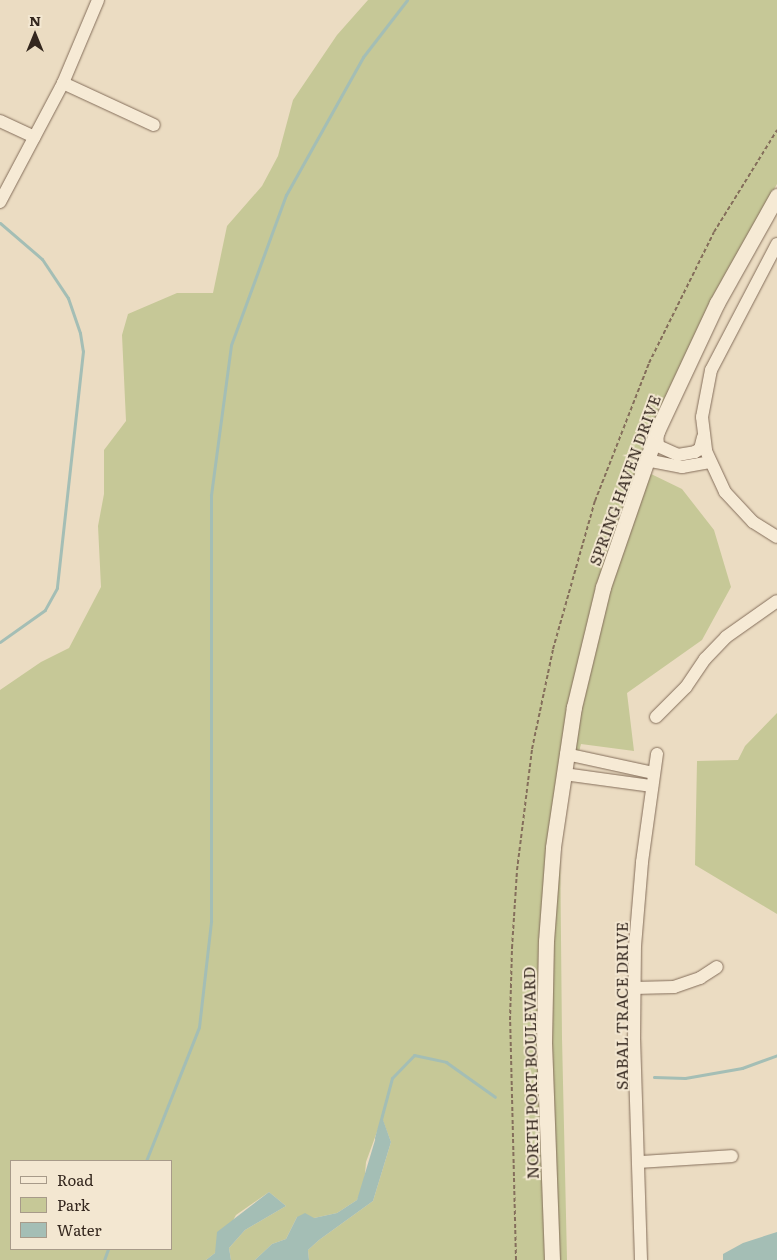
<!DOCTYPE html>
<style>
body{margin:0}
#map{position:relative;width:777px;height:1260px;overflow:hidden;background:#ebdcc2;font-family:Literata,serif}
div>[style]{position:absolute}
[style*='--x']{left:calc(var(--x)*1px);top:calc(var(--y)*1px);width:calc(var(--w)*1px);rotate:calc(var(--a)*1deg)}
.green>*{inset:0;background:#c6c897}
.water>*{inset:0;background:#a4beb5}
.stream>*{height:3px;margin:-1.5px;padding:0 1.5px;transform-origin:1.5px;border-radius:1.5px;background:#a4beb5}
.path>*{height:2px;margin-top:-1px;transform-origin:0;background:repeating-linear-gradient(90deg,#846e5b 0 4px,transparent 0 6.5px)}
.roads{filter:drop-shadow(0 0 1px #846e5b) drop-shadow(0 0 1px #846e5b)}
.minor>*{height:12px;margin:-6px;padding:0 6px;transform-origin:6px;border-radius:6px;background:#f6ead5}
.tertiary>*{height:15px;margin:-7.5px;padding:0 7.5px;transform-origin:7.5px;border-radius:7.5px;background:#f6ead5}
span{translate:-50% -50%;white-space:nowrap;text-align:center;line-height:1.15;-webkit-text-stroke:4px #f3e7d1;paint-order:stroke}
.street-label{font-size:16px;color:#34271e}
.legend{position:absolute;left:10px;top:1160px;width:162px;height:90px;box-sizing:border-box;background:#f3e7d1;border:1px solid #a79a89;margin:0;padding:6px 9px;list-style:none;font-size:15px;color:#34271e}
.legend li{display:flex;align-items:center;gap:10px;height:25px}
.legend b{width:25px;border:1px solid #a79a89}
.north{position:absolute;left:10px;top:10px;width:50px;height:50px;-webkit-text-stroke:4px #f3e7d1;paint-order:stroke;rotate:0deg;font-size:14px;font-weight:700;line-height:20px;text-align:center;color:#34271e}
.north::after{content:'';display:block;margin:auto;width:18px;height:22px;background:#34271e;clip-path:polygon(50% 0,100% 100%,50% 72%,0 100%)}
</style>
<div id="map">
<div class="green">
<div style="clip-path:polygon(evenodd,368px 0,777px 0,777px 184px,714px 294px,652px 425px,553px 803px,546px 1260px,309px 1260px,308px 1250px,319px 1240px,373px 1201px,391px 1142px,382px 1118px,366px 1162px,364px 1185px,357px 1200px,337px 1213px,314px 1218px,297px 1217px,286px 1239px,272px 1244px,255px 1260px,231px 1260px,229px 1248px,245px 1230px,286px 1206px,269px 1192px,236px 1215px,215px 1253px,206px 1260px,0 1260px,0 690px,41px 662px,69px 648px,101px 587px,98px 526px,104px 494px,104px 450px,126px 421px,122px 335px,128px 314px,177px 293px,213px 293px,227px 226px,262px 186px,278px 156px,293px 100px,337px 35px,368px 0,11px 1161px,171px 1161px,171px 1249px,11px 1249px,11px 1161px)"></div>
<div style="clip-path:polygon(647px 472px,682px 489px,714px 530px,731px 587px,702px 640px,627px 693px,634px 751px,581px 744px,579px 752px,572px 750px,579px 708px,608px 589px)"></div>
<div style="clip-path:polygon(777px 713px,777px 914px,695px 865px,697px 761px,738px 760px,745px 746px)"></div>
<div style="clip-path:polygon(560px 837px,562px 1038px,567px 1260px,557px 1260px,549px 993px)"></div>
</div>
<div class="water">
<div style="clip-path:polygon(382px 1117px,391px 1142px,373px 1201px,319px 1240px,308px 1250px,309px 1260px,255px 1260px,272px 1244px,286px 1239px,297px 1217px,305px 1213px,314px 1218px,337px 1213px,357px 1200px)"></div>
<div style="clip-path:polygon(269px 1192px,286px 1206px,245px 1230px,229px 1248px,231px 1260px,206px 1260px,215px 1253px,217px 1232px)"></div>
<div style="clip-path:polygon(777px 1232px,777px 1260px,723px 1260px,723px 1254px,743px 1243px)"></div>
</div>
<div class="stream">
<div style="--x:0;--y:223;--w:55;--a:40.6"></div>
<div style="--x:42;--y:259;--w:47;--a:56.3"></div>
<div style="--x:68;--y:298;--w:37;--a:71"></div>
<div style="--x:80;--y:333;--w:18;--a:81"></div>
<div style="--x:83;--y:351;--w:238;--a:96.3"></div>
<div style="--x:57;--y:588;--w:25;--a:119"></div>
<div style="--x:45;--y:610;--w:55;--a:144.6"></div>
<div style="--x:654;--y:1077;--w:31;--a:2"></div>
<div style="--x:685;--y:1078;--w:58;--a:-10"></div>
<div style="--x:742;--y:1068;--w:37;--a:-20"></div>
<div style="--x:376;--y:1138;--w:62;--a:-75.1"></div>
<div style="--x:392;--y:1078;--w:32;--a:-46"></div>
<div style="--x:414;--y:1055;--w:33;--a:12"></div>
<div style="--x:446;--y:1062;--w:60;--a:35.5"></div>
<div style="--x:146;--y:1161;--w:144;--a:-68.4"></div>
<div style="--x:199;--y:1027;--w:107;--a:-83.5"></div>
<div style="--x:211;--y:921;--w:426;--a:-90"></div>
<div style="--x:211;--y:495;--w:151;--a:-82.4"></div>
<div style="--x:231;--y:345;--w:160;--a:-69.9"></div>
<div style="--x:286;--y:195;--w:158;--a:-60.8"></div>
<div style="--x:363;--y:57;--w:72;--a:-52.3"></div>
<div style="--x:104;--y:1260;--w:12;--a:-70"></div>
</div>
<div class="path">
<div style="--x:516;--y:1260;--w:240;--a:-91.4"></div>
<div style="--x:510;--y:1020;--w:72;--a:-88.4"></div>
<div style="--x:512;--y:948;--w:78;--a:-86.3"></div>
<div style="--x:517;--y:870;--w:122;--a:-82.9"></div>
<div style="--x:532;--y:749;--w:102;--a:-78.1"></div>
<div style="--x:553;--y:649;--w:154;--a:-74.2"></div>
<div style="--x:595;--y:501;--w:148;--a:-68.6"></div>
<div style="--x:649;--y:363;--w:146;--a:-63.6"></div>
<div style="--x:714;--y:232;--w:120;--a:-58.3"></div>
</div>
<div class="roads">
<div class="minor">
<div style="--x:63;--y:83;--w:100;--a:24.8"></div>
<div style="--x:0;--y:121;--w:38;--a:25"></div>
<div style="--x:0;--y:202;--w:135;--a:-62.1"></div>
<div style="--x:63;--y:83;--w:90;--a:-67.1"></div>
<div style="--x:777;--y:244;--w:142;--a:117.6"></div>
<div style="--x:711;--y:370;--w:48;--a:100.8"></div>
<div style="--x:702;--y:417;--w:34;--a:83"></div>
<div style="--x:706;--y:451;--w:45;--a:65.1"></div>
<div style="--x:725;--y:492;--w:41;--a:47"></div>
<div style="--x:753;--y:522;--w:28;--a:32"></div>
<div style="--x:657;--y:432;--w:14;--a:86"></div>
<div style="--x:658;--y:446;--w:22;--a:24"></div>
<div style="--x:678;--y:455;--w:17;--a:-10"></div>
<div style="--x:695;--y:452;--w:6;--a:-31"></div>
<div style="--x:700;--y:449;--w:12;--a:-76"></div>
<div style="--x:646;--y:460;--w:37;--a:11"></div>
<div style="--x:682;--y:467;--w:28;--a:-10"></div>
<div style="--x:656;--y:717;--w:42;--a:-45"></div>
<div style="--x:686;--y:687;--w:34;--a:-56"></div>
<div style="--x:705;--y:659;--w:30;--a:-46"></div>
<div style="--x:726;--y:637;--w:62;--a:-35.2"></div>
<div style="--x:566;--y:754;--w:90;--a:12.2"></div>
<div style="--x:564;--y:774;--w:89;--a:7.8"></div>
<div style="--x:634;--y:988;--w:40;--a:-1.4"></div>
<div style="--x:674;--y:987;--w:28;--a:-19"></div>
<div style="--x:700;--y:978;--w:20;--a:-33"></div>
<div style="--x:640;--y:1162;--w:92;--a:-3.7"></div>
<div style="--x:641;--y:1260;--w:220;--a:-91.8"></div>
<div style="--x:634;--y:1040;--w:94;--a:-89.4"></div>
<div style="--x:635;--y:946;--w:84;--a:-85.2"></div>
<div style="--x:642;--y:862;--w:109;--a:-82.1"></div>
</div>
<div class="tertiary">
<div style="--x:552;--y:1260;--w:216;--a:-92.1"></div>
<div style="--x:544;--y:1044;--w:103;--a:-88.9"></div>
<div style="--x:546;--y:941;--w:94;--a:-85.7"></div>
<div style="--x:553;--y:847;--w:142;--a:-81.5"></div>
<div style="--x:574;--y:707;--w:123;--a:-76.4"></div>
<div style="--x:603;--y:587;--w:165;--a:-70.9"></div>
<div style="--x:657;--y:431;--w:141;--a:-64.9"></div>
<div style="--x:717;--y:303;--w:123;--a:-60.7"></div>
</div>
</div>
<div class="street-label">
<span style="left:624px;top:480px;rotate:-70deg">SPRING HAVEN DRIVE</span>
<span style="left:621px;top:1006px;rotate:-90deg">SABAL TRACE DRIVE</span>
<span style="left:530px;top:1073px;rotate:-91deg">NORTH PORT BOULEVARD</span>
</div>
<ul class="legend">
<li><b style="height:6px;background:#f6ead5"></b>Road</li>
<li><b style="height:14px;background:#c6c897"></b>Park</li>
<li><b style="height:14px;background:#a4beb5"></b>Water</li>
</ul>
<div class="north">N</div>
</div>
